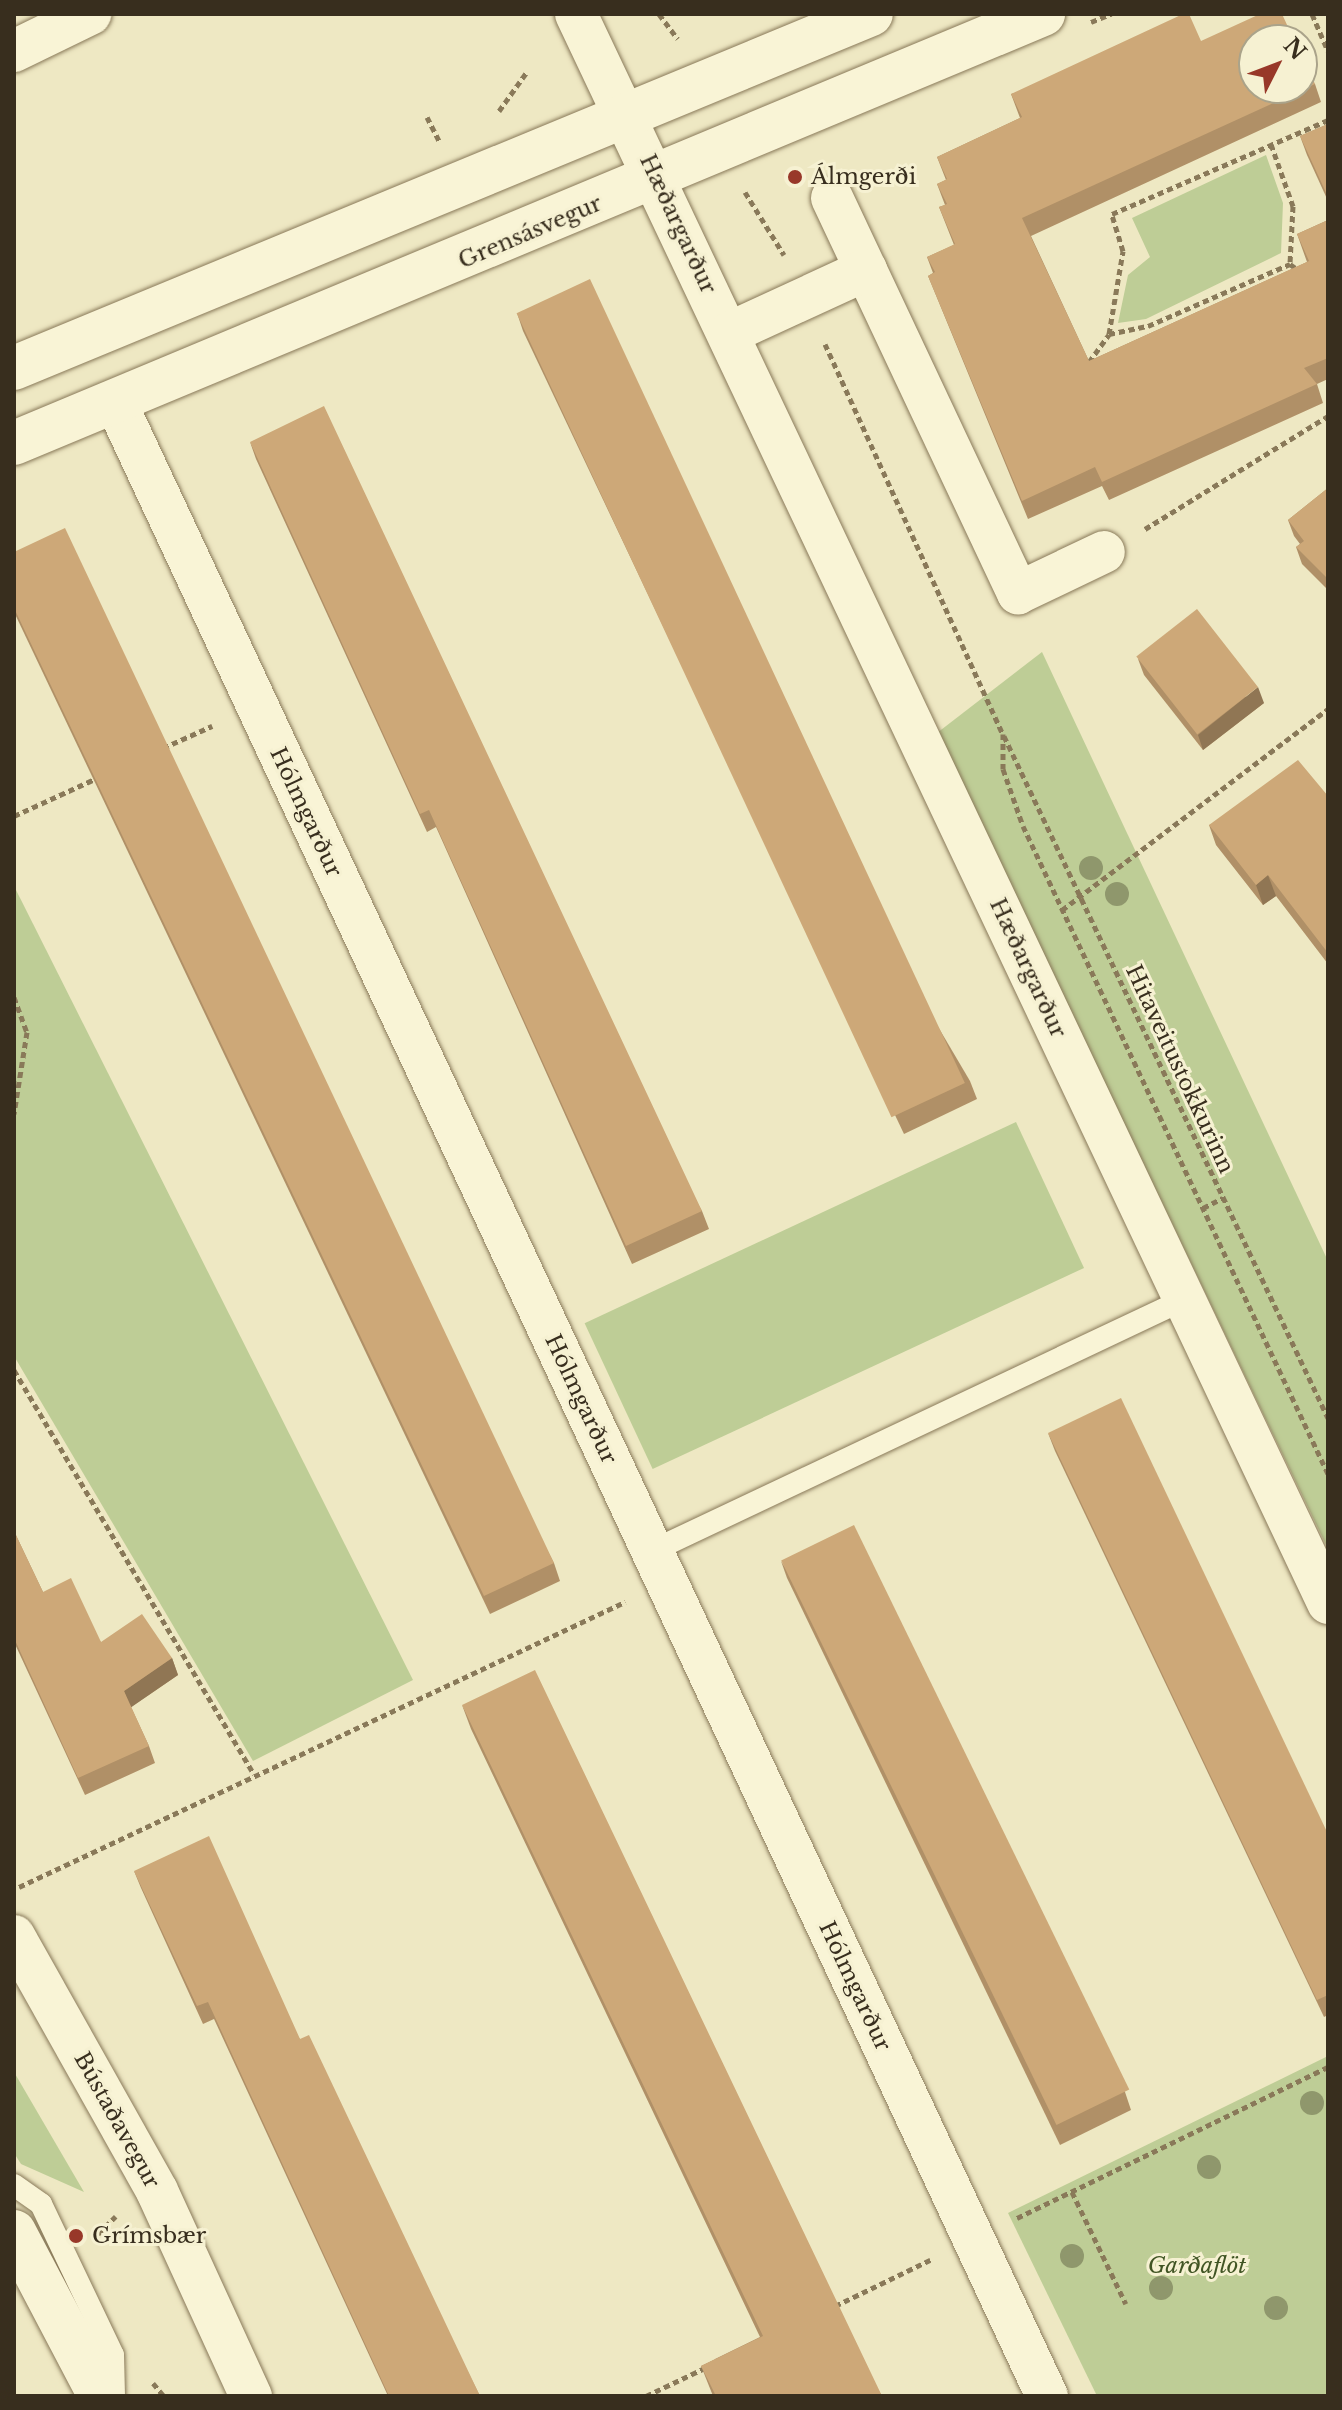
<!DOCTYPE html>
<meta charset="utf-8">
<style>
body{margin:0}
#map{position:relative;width:1342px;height:2410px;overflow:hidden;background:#eee8c3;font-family:"Libre Baskerville",serif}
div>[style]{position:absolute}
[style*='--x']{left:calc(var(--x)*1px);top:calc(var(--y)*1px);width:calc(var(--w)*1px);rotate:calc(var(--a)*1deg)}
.green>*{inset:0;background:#becd96;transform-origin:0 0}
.path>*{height:5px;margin-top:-2.5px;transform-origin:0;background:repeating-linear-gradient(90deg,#897959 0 6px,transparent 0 10px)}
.roads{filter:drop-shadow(0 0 2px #897959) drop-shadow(0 0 2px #897959)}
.lane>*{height:22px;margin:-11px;padding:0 11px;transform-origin:11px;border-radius:11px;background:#f9f4d6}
.street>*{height:42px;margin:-21px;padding:0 21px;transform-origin:21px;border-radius:21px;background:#f9f4d6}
.secondary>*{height:44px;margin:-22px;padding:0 22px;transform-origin:22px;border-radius:22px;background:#f9f4d6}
.trees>*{width:24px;height:24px;margin:-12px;border-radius:50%;background:#8f976c}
.wall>*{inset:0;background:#b09067}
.shaded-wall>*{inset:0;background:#907654}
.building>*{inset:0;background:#cda878;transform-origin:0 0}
.dots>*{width:22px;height:22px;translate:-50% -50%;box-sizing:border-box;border:4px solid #f6f1d2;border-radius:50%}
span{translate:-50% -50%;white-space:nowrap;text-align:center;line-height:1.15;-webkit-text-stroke:6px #f6f1d2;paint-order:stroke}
.poi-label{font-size:22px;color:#382e1e}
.left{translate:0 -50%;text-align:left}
.street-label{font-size:22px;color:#382e1e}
.park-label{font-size:22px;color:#415524;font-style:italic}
.frame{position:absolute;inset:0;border:16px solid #382e1e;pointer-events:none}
.north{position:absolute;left:1238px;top:24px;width:80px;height:80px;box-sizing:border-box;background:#f6f1d2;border:2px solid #aaa38a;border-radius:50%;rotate:48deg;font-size:22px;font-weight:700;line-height:32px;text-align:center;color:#382e1e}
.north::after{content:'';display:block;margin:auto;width:28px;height:36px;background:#983829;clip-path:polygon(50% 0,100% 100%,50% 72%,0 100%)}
</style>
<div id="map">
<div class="green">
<div style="clip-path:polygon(1266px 155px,1283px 203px,1281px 253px,1146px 319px,1118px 323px,1128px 275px,1150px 257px,1132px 218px)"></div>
<div style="clip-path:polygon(1042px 652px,1328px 1261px,1328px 1549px,937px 733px)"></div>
<div style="clip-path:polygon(14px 886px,413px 1680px,253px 1761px,14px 1356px)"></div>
<div style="left:1016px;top:1122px;width:161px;height:476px;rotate:65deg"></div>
<div style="clip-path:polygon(1328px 2056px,1328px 2396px,1097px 2396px,1008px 2213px)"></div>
<div style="clip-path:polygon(14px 2072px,84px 2192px,21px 2164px,14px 2153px)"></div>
</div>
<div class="path">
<div style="--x:659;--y:14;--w:31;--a:53"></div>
<div style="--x:1312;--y:14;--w:40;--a:66.6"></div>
<div style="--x:1091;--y:22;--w:22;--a:-22"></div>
<div style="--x:499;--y:111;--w:47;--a:-54.6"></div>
<div style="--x:427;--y:117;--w:27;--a:63"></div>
<div style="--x:1271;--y:144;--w:66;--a:70.5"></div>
<div style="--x:1293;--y:206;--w:58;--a:93"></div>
<div style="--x:745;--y:192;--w:74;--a:58.2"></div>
<div style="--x:1109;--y:334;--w:84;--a:-80.4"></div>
<div style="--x:1123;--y:251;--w:39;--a:-107"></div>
<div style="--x:1112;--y:214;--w:236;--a:-23.5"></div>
<div style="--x:825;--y:344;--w:429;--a:65.5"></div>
<div style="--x:1003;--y:734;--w:35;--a:90"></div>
<div style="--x:1003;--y:769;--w:60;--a:70.7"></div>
<div style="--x:1023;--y:826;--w:716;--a:64.79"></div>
<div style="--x:1089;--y:362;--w:34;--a:-54"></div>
<div style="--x:1109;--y:334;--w:40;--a:-12"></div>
<div style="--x:1148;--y:326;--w:155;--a:-23.6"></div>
<div style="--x:1290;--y:264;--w:14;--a:36"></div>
<div style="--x:1145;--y:529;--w:215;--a:-31.7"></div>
<div style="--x:1004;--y:736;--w:755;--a:64.59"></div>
<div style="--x:163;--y:748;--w:54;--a:-24.2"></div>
<div style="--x:14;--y:816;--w:94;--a:-24.6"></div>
<div style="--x:1062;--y:910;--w:333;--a:-37.1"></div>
<div style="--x:14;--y:997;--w:37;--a:70"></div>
<div style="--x:27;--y:1032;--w:83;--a:99"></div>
<div style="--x:1203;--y:1208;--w:22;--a:-27"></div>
<div style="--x:14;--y:1370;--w:470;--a:59.3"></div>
<div style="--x:19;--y:1887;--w:670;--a:-25.19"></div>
<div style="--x:1072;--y:2192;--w:124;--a:64.3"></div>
<div style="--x:1017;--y:2218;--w:346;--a:-25.9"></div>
<div style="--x:98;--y:2234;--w:25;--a:-45"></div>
<div style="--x:835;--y:2306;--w:106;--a:-25.8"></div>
<div style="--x:153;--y:2383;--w:17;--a:50"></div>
<div style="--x:646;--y:2396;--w:68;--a:-25.4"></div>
</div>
<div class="roads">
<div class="lane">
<div style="--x:652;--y:1551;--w:590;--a:-25.3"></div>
<div style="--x:14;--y:2185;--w:33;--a:35"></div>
<div style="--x:41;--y:2204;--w:167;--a:64.5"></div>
<div style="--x:113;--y:2355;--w:41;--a:88.6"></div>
</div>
<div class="street">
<div style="--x:576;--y:14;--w:1758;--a:64.67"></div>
<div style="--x:14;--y:51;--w:85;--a:-26"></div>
<div style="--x:832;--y:198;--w:437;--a:64.8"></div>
<div style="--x:1018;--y:593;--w:95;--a:-25.5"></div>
<div style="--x:729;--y:333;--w:151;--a:-24.7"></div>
<div style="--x:115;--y:401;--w:2202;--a:64.96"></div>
<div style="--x:14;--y:1936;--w:292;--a:60.7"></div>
<div style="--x:157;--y:2191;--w:226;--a:65.4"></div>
</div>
<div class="secondary">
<div style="--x:14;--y:368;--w:927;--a:-22.44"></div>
<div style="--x:14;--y:443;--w:1115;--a:-22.63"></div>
<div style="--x:14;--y:2232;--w:185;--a:62.3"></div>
</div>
</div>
<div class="trees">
<div style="left:1091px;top:868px"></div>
<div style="left:1117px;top:894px"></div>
<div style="left:1312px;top:2103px"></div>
<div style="left:1209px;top:2167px"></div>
<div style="left:1072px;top:2256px"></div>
<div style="left:1161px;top:2288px"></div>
<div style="left:1276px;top:2308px"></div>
</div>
<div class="wall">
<div style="clip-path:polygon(1201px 41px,1315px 84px,1321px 102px,1031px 236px,1089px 361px,1307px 262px,1297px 234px,1328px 220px,1328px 379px,1317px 384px,1323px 403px,1109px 500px,1102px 486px,1028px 519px,928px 276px,933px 273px,927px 257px,954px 245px,939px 207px,945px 205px,937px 184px,946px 180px,937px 157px,1020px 118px,1011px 94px)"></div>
<div style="clip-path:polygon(1328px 124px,1328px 201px,1307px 155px,1300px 136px)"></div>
<div style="clip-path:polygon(517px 313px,970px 1081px,977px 1099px,904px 1134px,523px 331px)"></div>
<div style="clip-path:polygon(250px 442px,702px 1211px,709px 1229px,632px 1264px,436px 827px,427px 832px,256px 459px)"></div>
<div style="clip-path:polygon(1328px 488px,1328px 590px,1302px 564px,1296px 547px,1300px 544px,1294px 536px,1288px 520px)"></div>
<div style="clip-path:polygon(14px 552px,554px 1563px,560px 1581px,490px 1614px,14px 612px)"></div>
<div style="clip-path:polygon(1138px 659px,1264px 703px,1203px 750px,1144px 675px)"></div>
<div style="clip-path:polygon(1328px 796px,1328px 964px,1276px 896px,1263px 905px,1216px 845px,1209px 825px)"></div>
<div style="clip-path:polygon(1048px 1433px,1328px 1834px,1328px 2015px,1324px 2017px,1055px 1451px)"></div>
<div style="clip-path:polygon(14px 1531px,43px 1592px,101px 1642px,172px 1658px,178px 1675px,131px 1707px,149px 1746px,155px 1763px,85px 1795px,14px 1642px)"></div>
<div style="clip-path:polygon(781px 1561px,1125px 2092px,1131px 2110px,1060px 2145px,787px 1578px)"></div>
<div style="clip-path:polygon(462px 1705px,882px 2396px,713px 2396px,701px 2366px,760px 2337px,471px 1729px)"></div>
<div style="clip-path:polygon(134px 1871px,300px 2039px,480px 2396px,388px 2396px,214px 2019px,203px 2024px,141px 1888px)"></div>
</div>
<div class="shaded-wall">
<div style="clip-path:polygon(1258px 687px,1264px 703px,1203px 750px,1198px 735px)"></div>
<div style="clip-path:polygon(1268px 875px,1276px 896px,1263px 905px,1256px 885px)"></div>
<div style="clip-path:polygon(172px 1658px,178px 1675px,130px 1708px,124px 1691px)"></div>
</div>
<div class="building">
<div style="clip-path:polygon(1183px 14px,1189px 14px,1201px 41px,1260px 14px,1282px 14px,1294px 40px,1254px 40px,1254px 88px,1302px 88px,1302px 57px,1315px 84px,1022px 218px,1089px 361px,1309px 261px,1297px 234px,1328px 220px,1328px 358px,1304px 368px,1317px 384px,1102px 482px,1095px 467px,1022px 501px,928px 276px,935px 272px,927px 257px,955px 244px,939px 207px,947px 204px,937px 184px,947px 179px,937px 157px,1022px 117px,1011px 94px)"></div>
<div style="clip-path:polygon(1328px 124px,1328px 197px,1300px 136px)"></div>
<div style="left:590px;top:279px;width:887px;height:81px;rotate:65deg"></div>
<div style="clip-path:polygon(324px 406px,702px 1211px,626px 1246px,429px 810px,420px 814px,250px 442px)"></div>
<div style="clip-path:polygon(1328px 488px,1328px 579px,1296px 547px,1304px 541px,1288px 520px)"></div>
<div style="clip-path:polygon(65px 528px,554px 1563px,484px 1596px,14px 608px,14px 552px)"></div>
<div style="left:1197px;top:609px;width:99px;height:77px;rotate:52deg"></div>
<div style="clip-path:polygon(1298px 760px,1328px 796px,1328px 953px,1268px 875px,1256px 885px,1209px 825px)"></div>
<div style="clip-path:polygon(1121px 1398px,1328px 1834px,1328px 1995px,1317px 2000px,1048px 1433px)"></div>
<div style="left:854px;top:1525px;width:628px;height:81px;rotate:64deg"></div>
<div style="clip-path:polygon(14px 1531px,43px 1592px,71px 1578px,101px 1642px,142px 1614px,172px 1658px,124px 1691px,149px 1746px,78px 1778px,14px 1638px)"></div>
<div style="clip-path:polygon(535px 1670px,882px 2396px,716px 2396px,701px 2366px,763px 2336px,462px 1705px)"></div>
<div style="clip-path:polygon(209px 1836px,300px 2039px,309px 2035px,480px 2396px,389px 2396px,208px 2002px,197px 2006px,134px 1871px)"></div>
</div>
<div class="dots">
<div style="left:795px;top:177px;background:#983829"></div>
<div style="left:76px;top:2236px;background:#983829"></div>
</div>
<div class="poi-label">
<span class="left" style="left:811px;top:177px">Álmgerði</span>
<span class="left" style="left:92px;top:2236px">Grímsbær</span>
</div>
<div class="street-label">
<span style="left:678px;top:224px;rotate:65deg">Hæðargarður</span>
<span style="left:530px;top:232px;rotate:-23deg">Grensásvegur</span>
<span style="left:306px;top:812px;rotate:65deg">Hólmgarður</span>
<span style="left:1028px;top:968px;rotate:65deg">Hæðargarður</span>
<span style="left:1180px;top:1069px;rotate:65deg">Hitaveitustokkurinn</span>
<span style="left:581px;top:1399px;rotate:65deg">Hólmgarður</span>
<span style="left:855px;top:1986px;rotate:65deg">Hólmgarður</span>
<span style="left:117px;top:2120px;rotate:61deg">Bústaðavegur</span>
</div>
<div class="park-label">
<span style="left:1197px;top:2266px">Garðaflöt</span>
</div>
<div class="frame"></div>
<div class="north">N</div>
</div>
